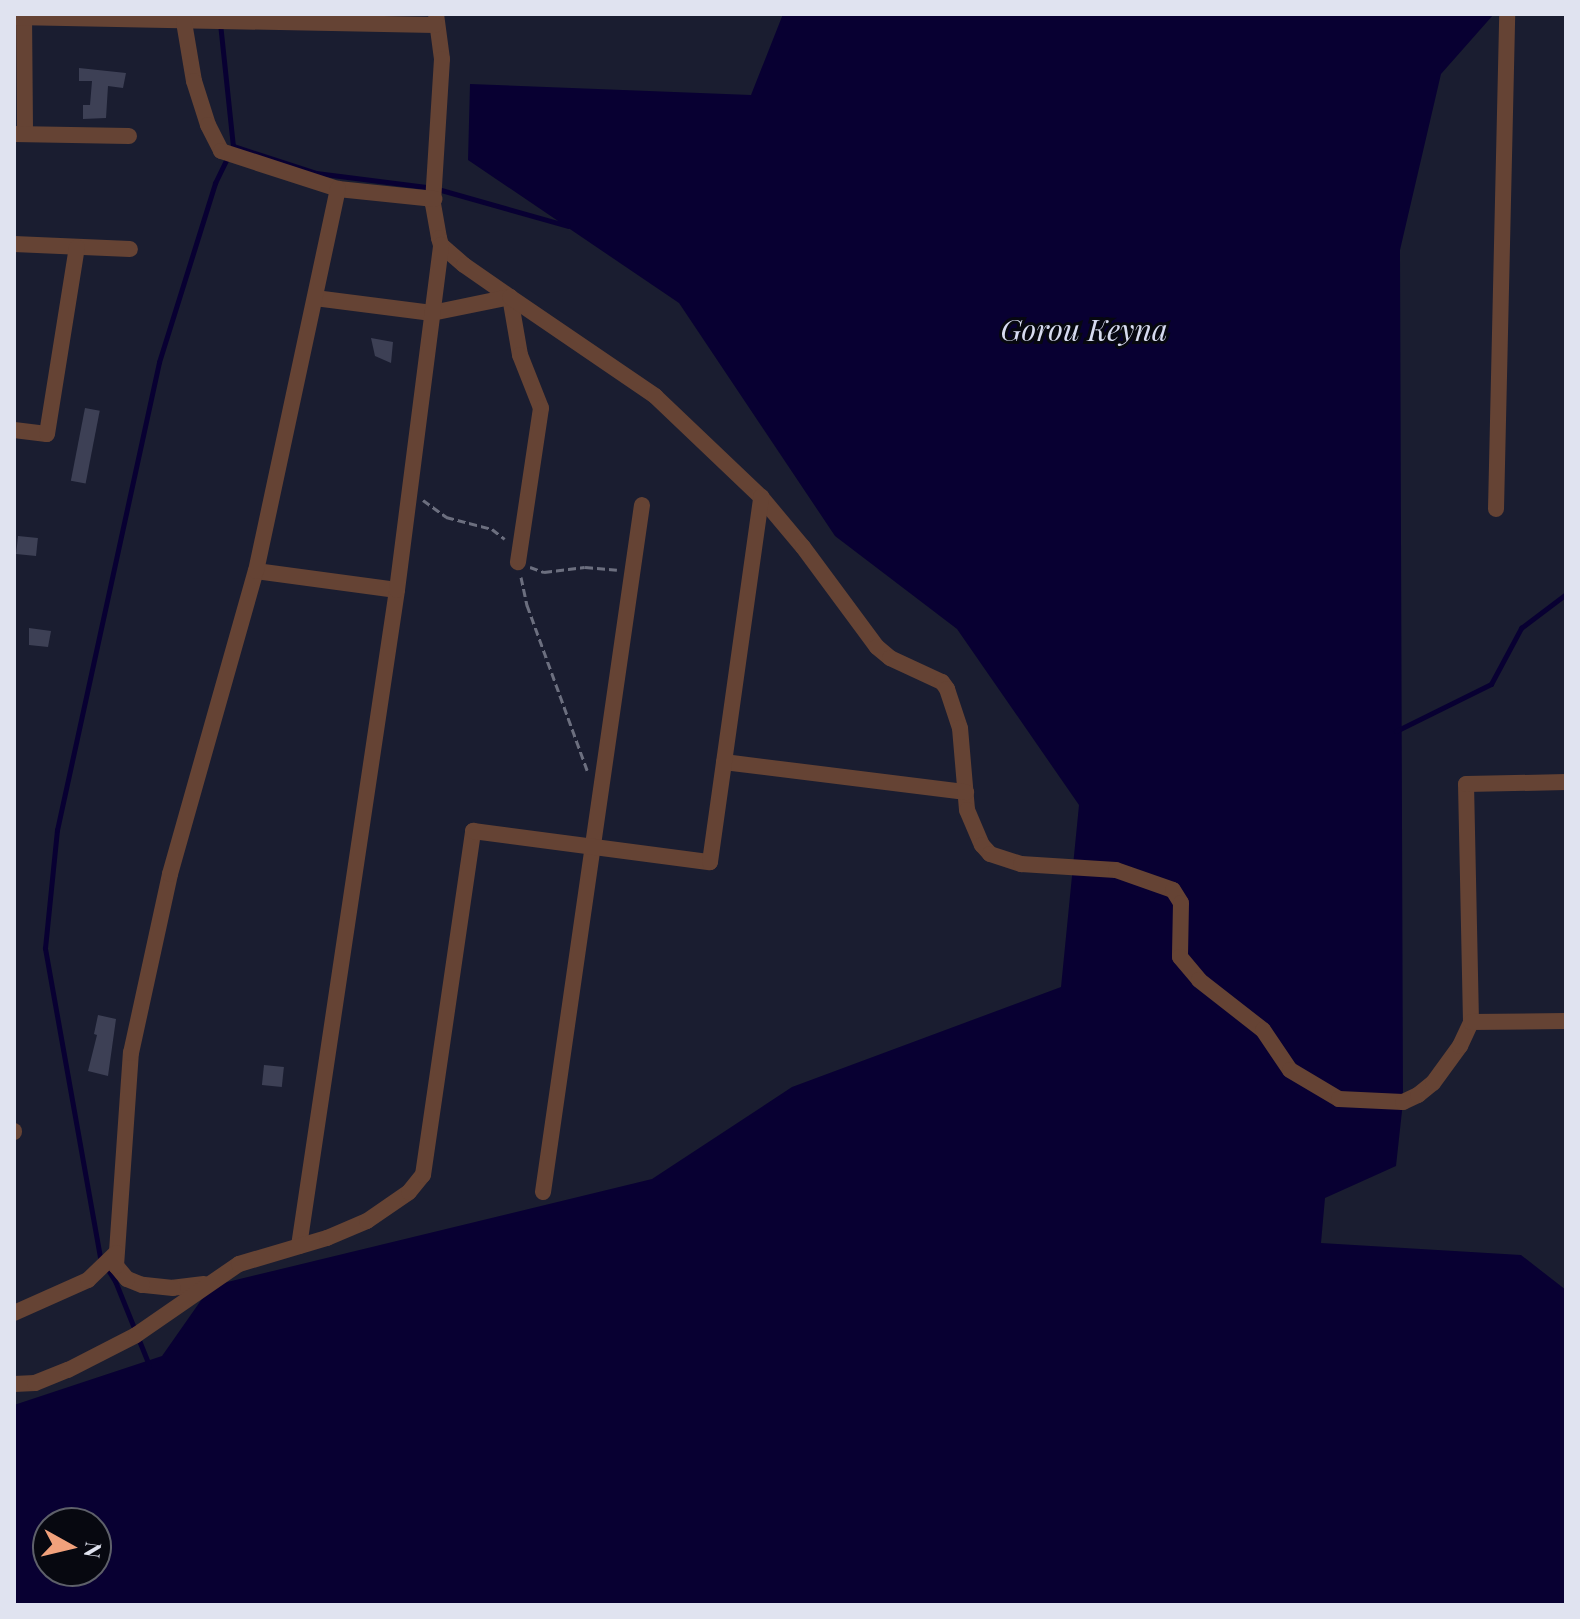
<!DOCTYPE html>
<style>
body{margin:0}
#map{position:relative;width:1580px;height:1619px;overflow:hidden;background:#1a1d30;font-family:"Playfair Display",serif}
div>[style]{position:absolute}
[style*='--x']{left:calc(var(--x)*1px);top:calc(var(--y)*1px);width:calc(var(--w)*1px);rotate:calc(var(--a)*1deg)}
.water>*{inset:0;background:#080032}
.stream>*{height:5px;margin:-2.5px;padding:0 2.5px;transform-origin:2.5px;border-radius:2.5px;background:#080032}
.building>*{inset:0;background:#3d4055;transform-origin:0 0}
.path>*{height:3px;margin-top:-1.5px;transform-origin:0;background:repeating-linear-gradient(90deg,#6c6f7f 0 8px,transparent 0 12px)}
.minor>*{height:16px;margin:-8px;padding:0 8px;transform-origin:8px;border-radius:8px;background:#654334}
span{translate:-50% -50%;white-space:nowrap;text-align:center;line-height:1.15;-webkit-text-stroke:6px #070810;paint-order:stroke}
.water-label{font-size:30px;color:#d7dbf0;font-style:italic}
.frame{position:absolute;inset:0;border:16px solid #e0e3f0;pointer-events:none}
.north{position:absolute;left:32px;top:1507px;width:80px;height:80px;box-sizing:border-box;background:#070810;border:2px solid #5e606a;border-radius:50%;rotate:98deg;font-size:22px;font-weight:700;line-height:32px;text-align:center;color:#e0e3f0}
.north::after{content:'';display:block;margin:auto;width:28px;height:36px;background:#f1a17c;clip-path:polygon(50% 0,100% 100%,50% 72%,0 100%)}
</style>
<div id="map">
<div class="water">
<div style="clip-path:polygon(evenodd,783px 14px,1494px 14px,1441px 74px,1400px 250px,1403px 1102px,1396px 1166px,1325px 1198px,1321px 1243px,1521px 1255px,1566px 1290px,1566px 1605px,14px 1605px,14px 1405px,162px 1356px,211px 1286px,652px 1179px,792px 1087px,1061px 987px,1079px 805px,957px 629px,835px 536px,679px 303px,468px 160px,470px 84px,751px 95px,783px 14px,48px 1523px,96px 1523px,96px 1571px,48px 1571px,48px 1523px)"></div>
</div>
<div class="stream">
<div style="--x:220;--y:23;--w:124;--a:84"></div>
<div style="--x:233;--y:146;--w:87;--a:18"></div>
<div style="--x:316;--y:173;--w:119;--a:7.2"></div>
<div style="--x:434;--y:188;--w:139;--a:15.8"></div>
<div style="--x:1396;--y:731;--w:106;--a:-26.3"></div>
<div style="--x:1491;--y:684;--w:64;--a:-61.8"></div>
<div style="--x:1521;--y:628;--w:56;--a:-37.1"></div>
<div style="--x:149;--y:1365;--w:91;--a:-112"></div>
<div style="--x:115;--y:1281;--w:28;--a:-122"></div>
<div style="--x:100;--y:1257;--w:314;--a:-100.1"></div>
<div style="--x:45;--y:948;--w:119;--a:-84.2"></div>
<div style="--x:57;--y:830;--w:479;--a:-77.7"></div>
<div style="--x:159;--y:362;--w:188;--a:-72.6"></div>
<div style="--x:215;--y:183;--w:41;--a:-64.1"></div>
</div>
<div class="building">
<div style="clip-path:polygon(79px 68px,126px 73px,123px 88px,108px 86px,106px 118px,83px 119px,83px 105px,90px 105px,92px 81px,79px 81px)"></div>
<div style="clip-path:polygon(371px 338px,393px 342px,391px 363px,375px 356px)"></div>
<div style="left:85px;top:408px;width:15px;height:74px;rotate:11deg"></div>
<div style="left:18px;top:536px;width:20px;height:18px;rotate:6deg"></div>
<div style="clip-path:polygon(29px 628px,51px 631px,48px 647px,29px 645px)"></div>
<div style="clip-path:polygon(98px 1015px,116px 1019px,108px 1076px,88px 1071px,97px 1035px,94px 1034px)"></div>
<div style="left:264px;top:1065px;width:20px;height:20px;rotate:6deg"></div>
</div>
<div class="path">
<div style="--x:423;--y:500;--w:29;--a:36"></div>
<div style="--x:446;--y:517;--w:48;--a:14.6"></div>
<div style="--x:492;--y:529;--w:16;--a:38"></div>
<div style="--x:530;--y:567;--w:15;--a:20"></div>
<div style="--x:544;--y:572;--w:41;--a:-7"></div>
<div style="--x:585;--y:567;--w:32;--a:5"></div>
<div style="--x:521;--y:577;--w:29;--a:78"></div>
<div style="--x:527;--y:605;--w:176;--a:70"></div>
</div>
<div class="minor">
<div style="--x:24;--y:14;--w:120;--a:89.5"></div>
<div style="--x:436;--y:14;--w:45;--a:82.4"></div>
<div style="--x:442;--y:59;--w:145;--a:93.6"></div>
<div style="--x:433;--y:204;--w:35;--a:80"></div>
<div style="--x:439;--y:238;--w:7;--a:74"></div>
<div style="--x:441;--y:245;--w:30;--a:41"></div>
<div style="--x:464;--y:265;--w:56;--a:34.8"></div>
<div style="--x:510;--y:297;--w:59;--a:80.2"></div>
<div style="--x:520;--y:355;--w:57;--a:68.4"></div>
<div style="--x:541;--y:408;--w:156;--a:98.5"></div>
<div style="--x:14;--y:17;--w:421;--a:1.1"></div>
<div style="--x:184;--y:22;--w:60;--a:80.4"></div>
<div style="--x:194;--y:81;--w:46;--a:72.3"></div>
<div style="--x:208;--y:125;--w:29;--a:63"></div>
<div style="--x:221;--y:151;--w:123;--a:18"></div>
<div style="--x:338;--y:189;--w:97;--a:5.9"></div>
<div style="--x:14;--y:134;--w:115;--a:1"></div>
<div style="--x:14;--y:244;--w:116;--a:2.5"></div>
<div style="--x:315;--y:298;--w:118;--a:7.3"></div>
<div style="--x:432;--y:313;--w:80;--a:-11.6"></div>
<div style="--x:510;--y:297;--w:176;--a:34.3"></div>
<div style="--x:655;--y:396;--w:146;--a:43.6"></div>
<div style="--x:761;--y:497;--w:65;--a:50"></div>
<div style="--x:803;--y:547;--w:124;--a:53.5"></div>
<div style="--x:877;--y:647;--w:17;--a:40"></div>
<div style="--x:890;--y:658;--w:57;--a:24.8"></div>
<div style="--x:942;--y:682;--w:9;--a:54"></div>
<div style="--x:947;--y:689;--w:41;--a:71.6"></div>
<div style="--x:960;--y:728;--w:82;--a:85.1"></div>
<div style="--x:967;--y:810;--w:38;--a:67"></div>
<div style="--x:982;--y:845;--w:12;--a:48"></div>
<div style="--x:990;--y:854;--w:33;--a:18"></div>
<div style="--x:1021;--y:864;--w:95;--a:3.6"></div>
<div style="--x:1116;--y:870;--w:60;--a:19.3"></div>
<div style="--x:1173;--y:890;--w:15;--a:58"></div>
<div style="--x:1181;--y:903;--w:54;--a:91.1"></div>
<div style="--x:1180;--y:957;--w:30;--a:50"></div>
<div style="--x:1199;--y:980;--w:81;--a:38"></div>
<div style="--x:1263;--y:1030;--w:48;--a:56"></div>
<div style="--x:1290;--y:1070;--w:57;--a:30.6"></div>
<div style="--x:1339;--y:1099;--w:64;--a:2.7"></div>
<div style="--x:1403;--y:1102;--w:17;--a:-25"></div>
<div style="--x:1418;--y:1095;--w:19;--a:-39"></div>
<div style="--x:1433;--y:1083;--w:46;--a:-53.9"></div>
<div style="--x:1460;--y:1046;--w:26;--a:-65"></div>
<div style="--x:1471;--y:1022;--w:238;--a:-91.2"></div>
<div style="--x:1466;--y:784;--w:100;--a:-1.1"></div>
<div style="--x:14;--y:430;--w:33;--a:7"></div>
<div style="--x:47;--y:434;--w:189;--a:-80.9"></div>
<div style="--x:1496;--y:509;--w:495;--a:-88.7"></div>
<div style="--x:256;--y:571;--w:142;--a:7.7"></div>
<div style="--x:724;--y:762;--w:244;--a:7.1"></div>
<div style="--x:1471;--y:1022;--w:95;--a:-0.6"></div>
<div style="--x:14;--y:1131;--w:1;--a:90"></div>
<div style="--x:543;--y:1192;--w:694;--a:-81.8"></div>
<div style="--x:299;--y:1246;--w:663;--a:-81.5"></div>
<div style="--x:397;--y:590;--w:348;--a:-82.7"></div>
<div style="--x:204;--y:1284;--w:31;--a:173"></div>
<div style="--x:173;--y:1288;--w:31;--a:-174"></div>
<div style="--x:142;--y:1285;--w:16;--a:-158"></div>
<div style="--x:127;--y:1279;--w:17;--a:-130"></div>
<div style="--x:116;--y:1266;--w:214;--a:-86"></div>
<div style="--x:131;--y:1053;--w:183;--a:-77.7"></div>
<div style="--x:170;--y:874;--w:315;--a:-74.2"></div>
<div style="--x:256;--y:571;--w:391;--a:-77.9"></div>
<div style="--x:14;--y:1313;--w:81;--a:-24"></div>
<div style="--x:88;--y:1280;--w:39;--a:-44"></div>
<div style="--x:14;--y:1384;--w:21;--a:-3"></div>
<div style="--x:35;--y:1383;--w:35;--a:-22"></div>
<div style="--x:68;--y:1370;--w:76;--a:-27.2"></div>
<div style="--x:136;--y:1335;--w:125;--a:-34.6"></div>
<div style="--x:239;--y:1264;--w:92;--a:-16.5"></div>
<div style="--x:327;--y:1238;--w:43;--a:-23"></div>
<div style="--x:367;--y:1221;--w:51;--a:-34.6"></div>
<div style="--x:409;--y:1192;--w:22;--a:-51"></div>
<div style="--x:423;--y:1175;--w:348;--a:-81.7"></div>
<div style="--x:473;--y:831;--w:239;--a:7.5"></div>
<div style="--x:710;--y:862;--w:369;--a:-82"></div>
</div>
<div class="water-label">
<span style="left:1084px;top:329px">Gorou Keyna</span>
</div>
<div class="frame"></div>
<div class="north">N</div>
</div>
